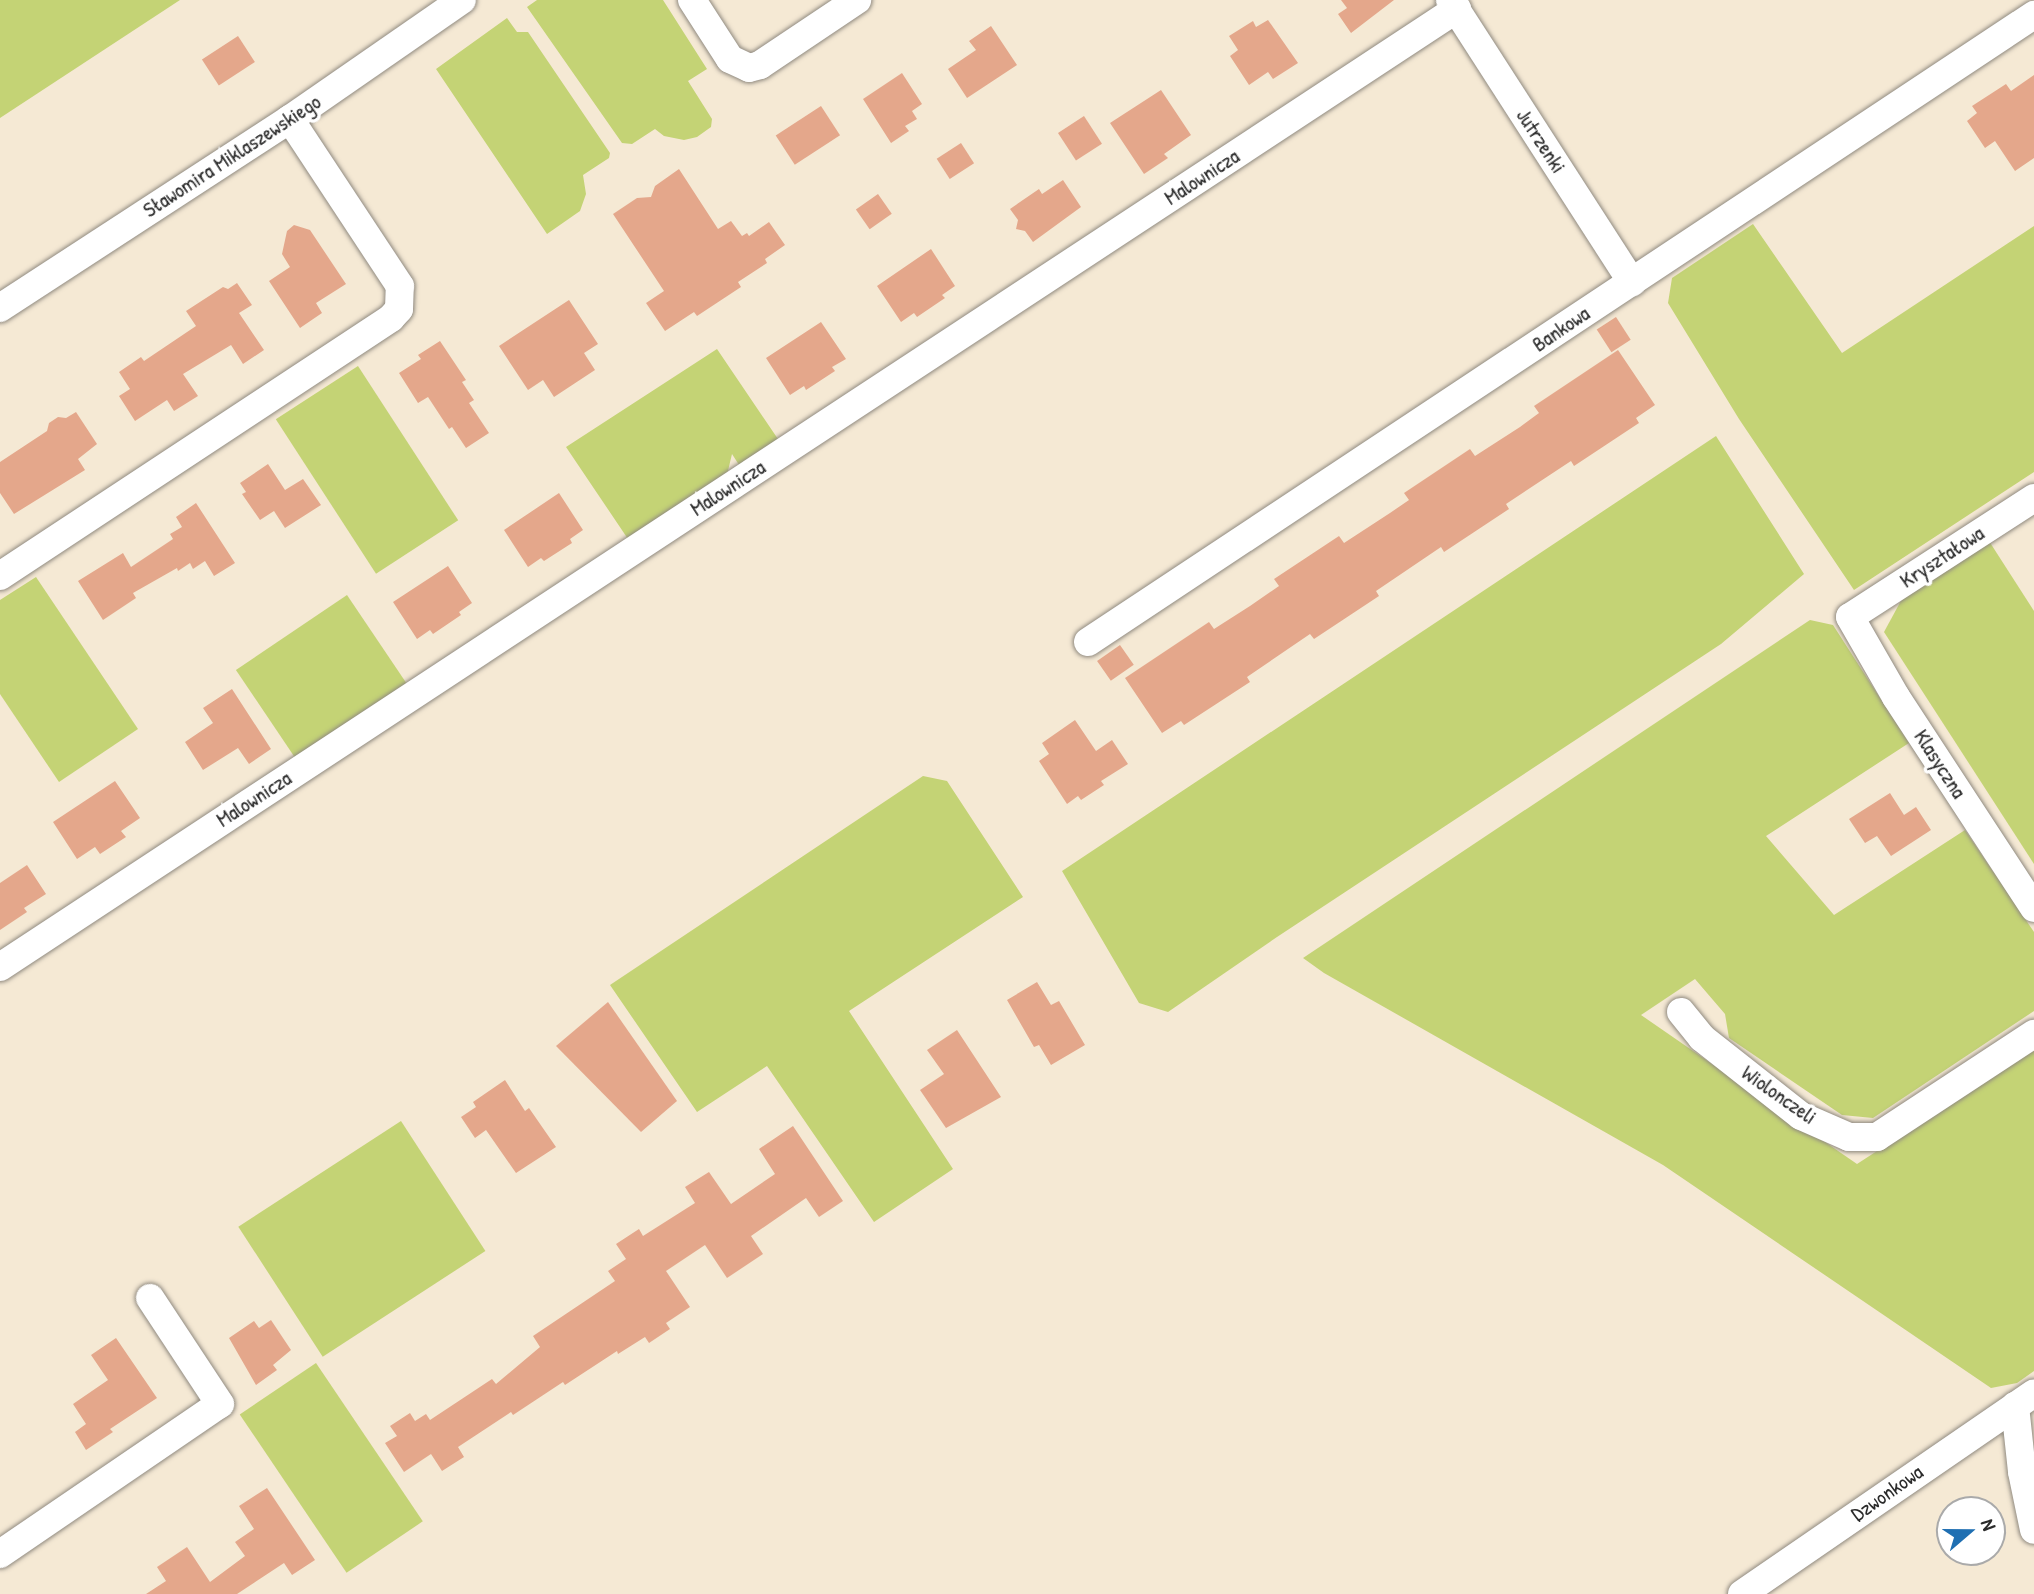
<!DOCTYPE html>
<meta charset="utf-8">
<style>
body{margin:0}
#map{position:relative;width:2034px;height:1594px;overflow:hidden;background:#f5e9d4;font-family:"Patrick Hand",sans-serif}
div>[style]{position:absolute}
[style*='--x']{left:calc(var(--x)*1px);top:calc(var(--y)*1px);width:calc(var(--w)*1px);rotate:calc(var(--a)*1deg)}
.green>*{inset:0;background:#c4d375;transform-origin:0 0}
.building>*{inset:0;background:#e4a78b;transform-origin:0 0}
.roads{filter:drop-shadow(0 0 2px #908a80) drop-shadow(0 0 2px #908a80)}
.street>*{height:28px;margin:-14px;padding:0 14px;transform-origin:14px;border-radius:14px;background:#fff}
span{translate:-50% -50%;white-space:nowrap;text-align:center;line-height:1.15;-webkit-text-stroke:7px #fff;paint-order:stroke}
.street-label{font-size:21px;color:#2b2b2b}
.north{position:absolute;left:1936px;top:1496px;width:70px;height:70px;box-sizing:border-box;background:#fff;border:2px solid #aaa;border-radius:50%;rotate:70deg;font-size:19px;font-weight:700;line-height:28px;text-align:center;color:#2b2b2b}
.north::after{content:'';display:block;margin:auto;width:24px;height:32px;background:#1f6fb2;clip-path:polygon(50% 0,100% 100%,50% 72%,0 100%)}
</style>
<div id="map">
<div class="green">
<div style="clip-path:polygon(0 0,180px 0,0 118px)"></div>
<div style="clip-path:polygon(537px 0,663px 0,707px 69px,688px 81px,712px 119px,711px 127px,697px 137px,684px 140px,664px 136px,655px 129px,632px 144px,622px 143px,527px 7px)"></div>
<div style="clip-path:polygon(507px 18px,517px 32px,528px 32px,610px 153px,609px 158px,583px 175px,586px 194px,580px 211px,547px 234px,436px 69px)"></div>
<div style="clip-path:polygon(1753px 224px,1842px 353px,2034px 226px,2034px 472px,1854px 590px,1739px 419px,1668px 303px,1672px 278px)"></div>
<div style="clip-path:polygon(717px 349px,780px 442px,741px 468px,732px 454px,726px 479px,630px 542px,566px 447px)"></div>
<div style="left:358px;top:366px;width:184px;height:98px;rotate:57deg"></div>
<div style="clip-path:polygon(1716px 436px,1804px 574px,1721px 644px,1277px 937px,1168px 1012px,1139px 1003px,1062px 871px)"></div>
<div style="clip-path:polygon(1989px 541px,2034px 611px,2034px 864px,1884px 632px,1903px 597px)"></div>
<div style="clip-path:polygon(36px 577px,138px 729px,59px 782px,0 694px,0 600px)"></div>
<div style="left:347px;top:595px;width:110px;height:134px;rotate:56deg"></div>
<div style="clip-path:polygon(1810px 620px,1833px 625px,1909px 743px,1766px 836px,1834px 915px,1965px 830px,2034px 932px,2034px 1011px,1873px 1118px,1842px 1115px,1729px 1038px,1725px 1014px,1695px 979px,1641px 1015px,1857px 1164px,2034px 1049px,2034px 1371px,2017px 1383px,1991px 1388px,1663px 1165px,1324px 973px,1303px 958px)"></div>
<div style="clip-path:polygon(923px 776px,947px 781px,1023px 897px,849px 1011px,953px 1169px,874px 1222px,767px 1066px,697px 1112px,610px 985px)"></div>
<div style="left:401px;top:1121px;width:155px;height:194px;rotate:57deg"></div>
<div style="left:316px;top:1363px;width:191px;height:92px;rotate:56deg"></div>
</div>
<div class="building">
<div style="clip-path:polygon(1341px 0,1394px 0,1351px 33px,1338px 14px,1347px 8px)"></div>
<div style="clip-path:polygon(1268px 20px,1298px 63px,1273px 79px,1268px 72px,1249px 85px,1230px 56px,1238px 50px,1229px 36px,1253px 21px,1256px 27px)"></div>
<div style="clip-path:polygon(991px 26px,1017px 65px,967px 98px,948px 69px,976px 50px,969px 41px)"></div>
<div style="left:238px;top:36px;width:31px;height:43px;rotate:57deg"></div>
<div style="clip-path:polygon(902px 73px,922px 104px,912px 111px,917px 119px,905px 126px,909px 131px,891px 143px,863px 99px)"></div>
<div style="clip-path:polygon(2034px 75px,2034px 158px,2015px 171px,1995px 141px,1985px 148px,1967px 121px,1977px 113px,1972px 106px,2006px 84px,2011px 91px)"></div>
<div style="clip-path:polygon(1161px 90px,1191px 135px,1164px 154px,1168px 158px,1144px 174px,1110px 123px)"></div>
<div style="left:821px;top:106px;width:35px;height:54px;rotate:57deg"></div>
<div style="left:1084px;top:116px;width:33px;height:31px;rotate:57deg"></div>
<div style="left:961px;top:143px;width:24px;height:29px;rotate:57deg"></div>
<div style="clip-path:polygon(679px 169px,718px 229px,731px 221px,742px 236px,747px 233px,749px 236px,769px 222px,785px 245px,765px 259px,767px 263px,738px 282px,741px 287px,697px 316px,694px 312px,665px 331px,646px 303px,664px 291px,613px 214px,637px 198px,651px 197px,655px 186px)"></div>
<div style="clip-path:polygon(1063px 180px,1081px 207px,1033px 242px,1025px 231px,1016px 229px,1018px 220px,1010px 209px,1039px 189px,1042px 194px)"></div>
<div style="left:878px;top:194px;width:24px;height:27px;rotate:55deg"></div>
<div style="clip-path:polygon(294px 225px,310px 230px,346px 284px,316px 303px,322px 313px,300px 328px,269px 281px,290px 267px,282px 254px,287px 231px)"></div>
<div style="clip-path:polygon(931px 249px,955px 286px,942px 295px,945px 298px,917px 317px,914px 313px,901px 322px,877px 286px)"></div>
<div style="clip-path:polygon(237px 283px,252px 305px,239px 313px,264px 350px,243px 364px,231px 345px,183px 374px,198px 396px,174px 411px,167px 400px,135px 421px,119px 396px,130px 389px,119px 372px,141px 357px,144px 361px,196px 326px,186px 311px,223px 287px,228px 289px)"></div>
<div style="clip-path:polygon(569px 300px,598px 344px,584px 353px,595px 370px,554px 397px,543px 380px,528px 390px,499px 346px)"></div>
<div style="left:1616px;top:317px;width:27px;height:23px;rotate:57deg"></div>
<div style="clip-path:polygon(821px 322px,846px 359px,832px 367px,835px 371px,806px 390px,804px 386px,790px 395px,766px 358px)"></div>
<div style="clip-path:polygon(440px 341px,466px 380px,462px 382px,474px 400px,469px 403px,489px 433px,466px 448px,452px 427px,449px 429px,428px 397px,418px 403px,399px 373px,421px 359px,418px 355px)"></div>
<div style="clip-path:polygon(1618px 350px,1655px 405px,1636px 418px,1639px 423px,1574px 466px,1571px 461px,1506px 504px,1509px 509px,1444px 552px,1441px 547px,1376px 591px,1379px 596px,1314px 639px,1310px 634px,1247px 677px,1250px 682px,1184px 725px,1181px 721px,1162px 733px,1125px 678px,1209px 622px,1214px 629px,1250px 606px,1279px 586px,1274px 579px,1339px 536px,1344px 543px,1390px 513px,1409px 500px,1404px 493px,1470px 449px,1475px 456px,1520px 427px,1539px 413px,1534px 406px)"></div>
<div style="clip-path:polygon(76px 412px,97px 444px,78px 459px,85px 470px,14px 514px,0 493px,0 462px,47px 431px,49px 423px,58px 417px,66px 418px)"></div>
<div style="clip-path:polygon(268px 464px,285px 490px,303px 479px,321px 505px,285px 528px,274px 511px,260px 520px,242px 494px,246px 492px,240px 483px)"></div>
<div style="clip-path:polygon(559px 493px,583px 530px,570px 539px,572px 543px,544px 561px,541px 558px,528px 567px,504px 530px)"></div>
<div style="clip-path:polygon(196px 503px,235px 563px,214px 576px,205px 561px,193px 569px,190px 563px,178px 571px,177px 568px,133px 593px,136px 598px,103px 620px,78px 581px,123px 553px,131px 567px,173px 539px,170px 534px,182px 527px,176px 517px)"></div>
<div style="clip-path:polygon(448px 566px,472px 603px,459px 612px,461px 615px,433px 634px,430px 630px,417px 639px,393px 602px)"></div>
<div style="left:1120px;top:645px;width:24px;height:28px;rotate:55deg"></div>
<div style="clip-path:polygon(232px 689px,271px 749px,249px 764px,238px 748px,203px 770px,185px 742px,213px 723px,203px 708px)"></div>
<div style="clip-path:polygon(1075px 720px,1096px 751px,1112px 740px,1128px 764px,1101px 781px,1104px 785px,1081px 800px,1078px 796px,1067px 804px,1039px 761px,1049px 754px,1042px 743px)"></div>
<div style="clip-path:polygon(115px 781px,140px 818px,121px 831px,126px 837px,100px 854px,95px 847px,77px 859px,53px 822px)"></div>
<div style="clip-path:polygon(1890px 793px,1904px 815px,1916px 807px,1931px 830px,1891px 856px,1877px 836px,1865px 843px,1849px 819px)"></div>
<div style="clip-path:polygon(27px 865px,46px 894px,24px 908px,27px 912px,0 930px,0 883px)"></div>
<div style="clip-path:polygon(1037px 982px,1051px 1005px,1059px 1001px,1085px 1045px,1051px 1065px,1039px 1045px,1034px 1047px,1007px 1000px)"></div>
<div style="clip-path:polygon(608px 1002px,677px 1101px,641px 1132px,556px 1046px)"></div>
<div style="clip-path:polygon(957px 1030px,1001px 1097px,946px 1128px,920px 1090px,944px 1074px,927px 1050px)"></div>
<div style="clip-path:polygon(505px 1080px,525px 1111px,529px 1108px,556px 1147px,516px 1173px,486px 1130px,475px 1138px,461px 1117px,476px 1107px,473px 1102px)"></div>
<div style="clip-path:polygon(793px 1126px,843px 1201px,819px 1217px,806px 1198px,751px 1236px,763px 1254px,727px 1278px,705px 1245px,666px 1271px,690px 1307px,666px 1323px,670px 1329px,649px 1343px,645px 1337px,618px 1354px,617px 1351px,565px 1385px,563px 1382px,513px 1415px,511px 1412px,458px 1447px,464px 1457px,442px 1471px,431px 1454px,404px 1472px,385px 1443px,397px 1436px,390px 1426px,410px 1413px,415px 1421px,426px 1414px,430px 1420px,492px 1379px,496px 1384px,540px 1347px,533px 1336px,615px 1281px,608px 1271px,626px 1259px,616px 1244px,639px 1229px,643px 1236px,695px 1203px,685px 1187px,709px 1172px,731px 1204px,775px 1174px,759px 1149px)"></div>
<div style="clip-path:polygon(271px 1320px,291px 1350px,273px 1365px,277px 1370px,256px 1385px,229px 1338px,254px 1321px,259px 1328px)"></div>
<div style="clip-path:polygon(116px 1338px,157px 1398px,110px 1429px,113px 1432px,86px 1450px,75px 1432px,86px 1424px,73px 1404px,108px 1380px,91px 1355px)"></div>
<div style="clip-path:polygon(267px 1488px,315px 1560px,292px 1575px,284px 1563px,237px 1594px,146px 1594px,166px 1581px,157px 1567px,187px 1547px,210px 1582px,245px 1556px,235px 1542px,254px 1529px,239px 1506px)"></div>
</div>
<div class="roads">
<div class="street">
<div style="--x:692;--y:0;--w:70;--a:57.2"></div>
<div style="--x:730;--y:59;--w:21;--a:25"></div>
<div style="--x:749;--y:68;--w:11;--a:-15"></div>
<div style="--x:760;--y:65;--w:117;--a:-33.8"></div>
<div style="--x:1450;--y:0;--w:336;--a:57.2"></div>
<div style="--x:0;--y:308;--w:346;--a:-33.1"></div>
<div style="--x:290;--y:119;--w:209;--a:-34.7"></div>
<div style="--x:2034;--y:498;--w:219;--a:147.1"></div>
<div style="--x:1850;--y:617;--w:92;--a:60.1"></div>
<div style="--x:1896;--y:697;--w:252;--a:56.8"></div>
<div style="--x:0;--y:576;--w:468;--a:-33.4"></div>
<div style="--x:391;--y:318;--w:12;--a:-48"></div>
<div style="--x:399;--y:309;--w:23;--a:-88"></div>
<div style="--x:400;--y:286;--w:200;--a:-123.4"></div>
<div style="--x:1088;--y:642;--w:1135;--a:-33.54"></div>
<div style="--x:0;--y:967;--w:1744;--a:-33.33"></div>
<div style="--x:1681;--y:1012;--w:33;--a:51"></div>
<div style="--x:1702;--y:1038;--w:126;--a:38.2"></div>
<div style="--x:1801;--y:1116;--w:52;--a:23.6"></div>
<div style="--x:1849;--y:1137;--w:28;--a:0"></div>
<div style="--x:1877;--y:1137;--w:188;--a:-33.3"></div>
<div style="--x:2015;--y:1406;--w:66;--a:83.9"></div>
<div style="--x:2022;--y:1472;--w:59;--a:78.3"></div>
<div style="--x:0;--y:1554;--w:266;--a:-34.3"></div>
<div style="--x:220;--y:1404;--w:127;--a:-123.4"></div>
<div style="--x:1742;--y:1594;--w:354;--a:-34.5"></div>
</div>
</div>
<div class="street-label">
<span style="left:1541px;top:141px;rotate:57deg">Jutrzenki</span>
<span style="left:232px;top:156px;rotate:-33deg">Sławomira Miklaszewskiego</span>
<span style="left:1202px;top:177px;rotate:-33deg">Malownicza</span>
<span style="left:1561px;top:329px;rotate:-34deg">Bankowa</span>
<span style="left:728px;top:488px;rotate:-33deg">Malownicza</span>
<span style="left:1942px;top:557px;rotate:-33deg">Kryształowa</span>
<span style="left:1940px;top:764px;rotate:57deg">Klasyczna</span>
<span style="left:254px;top:799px;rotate:-33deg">Malownicza</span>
<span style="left:1779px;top:1095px;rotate:35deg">Wiolonczeli</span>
<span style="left:1887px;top:1493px;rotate:-35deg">Dzwonkowa</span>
</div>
<div class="north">N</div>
</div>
